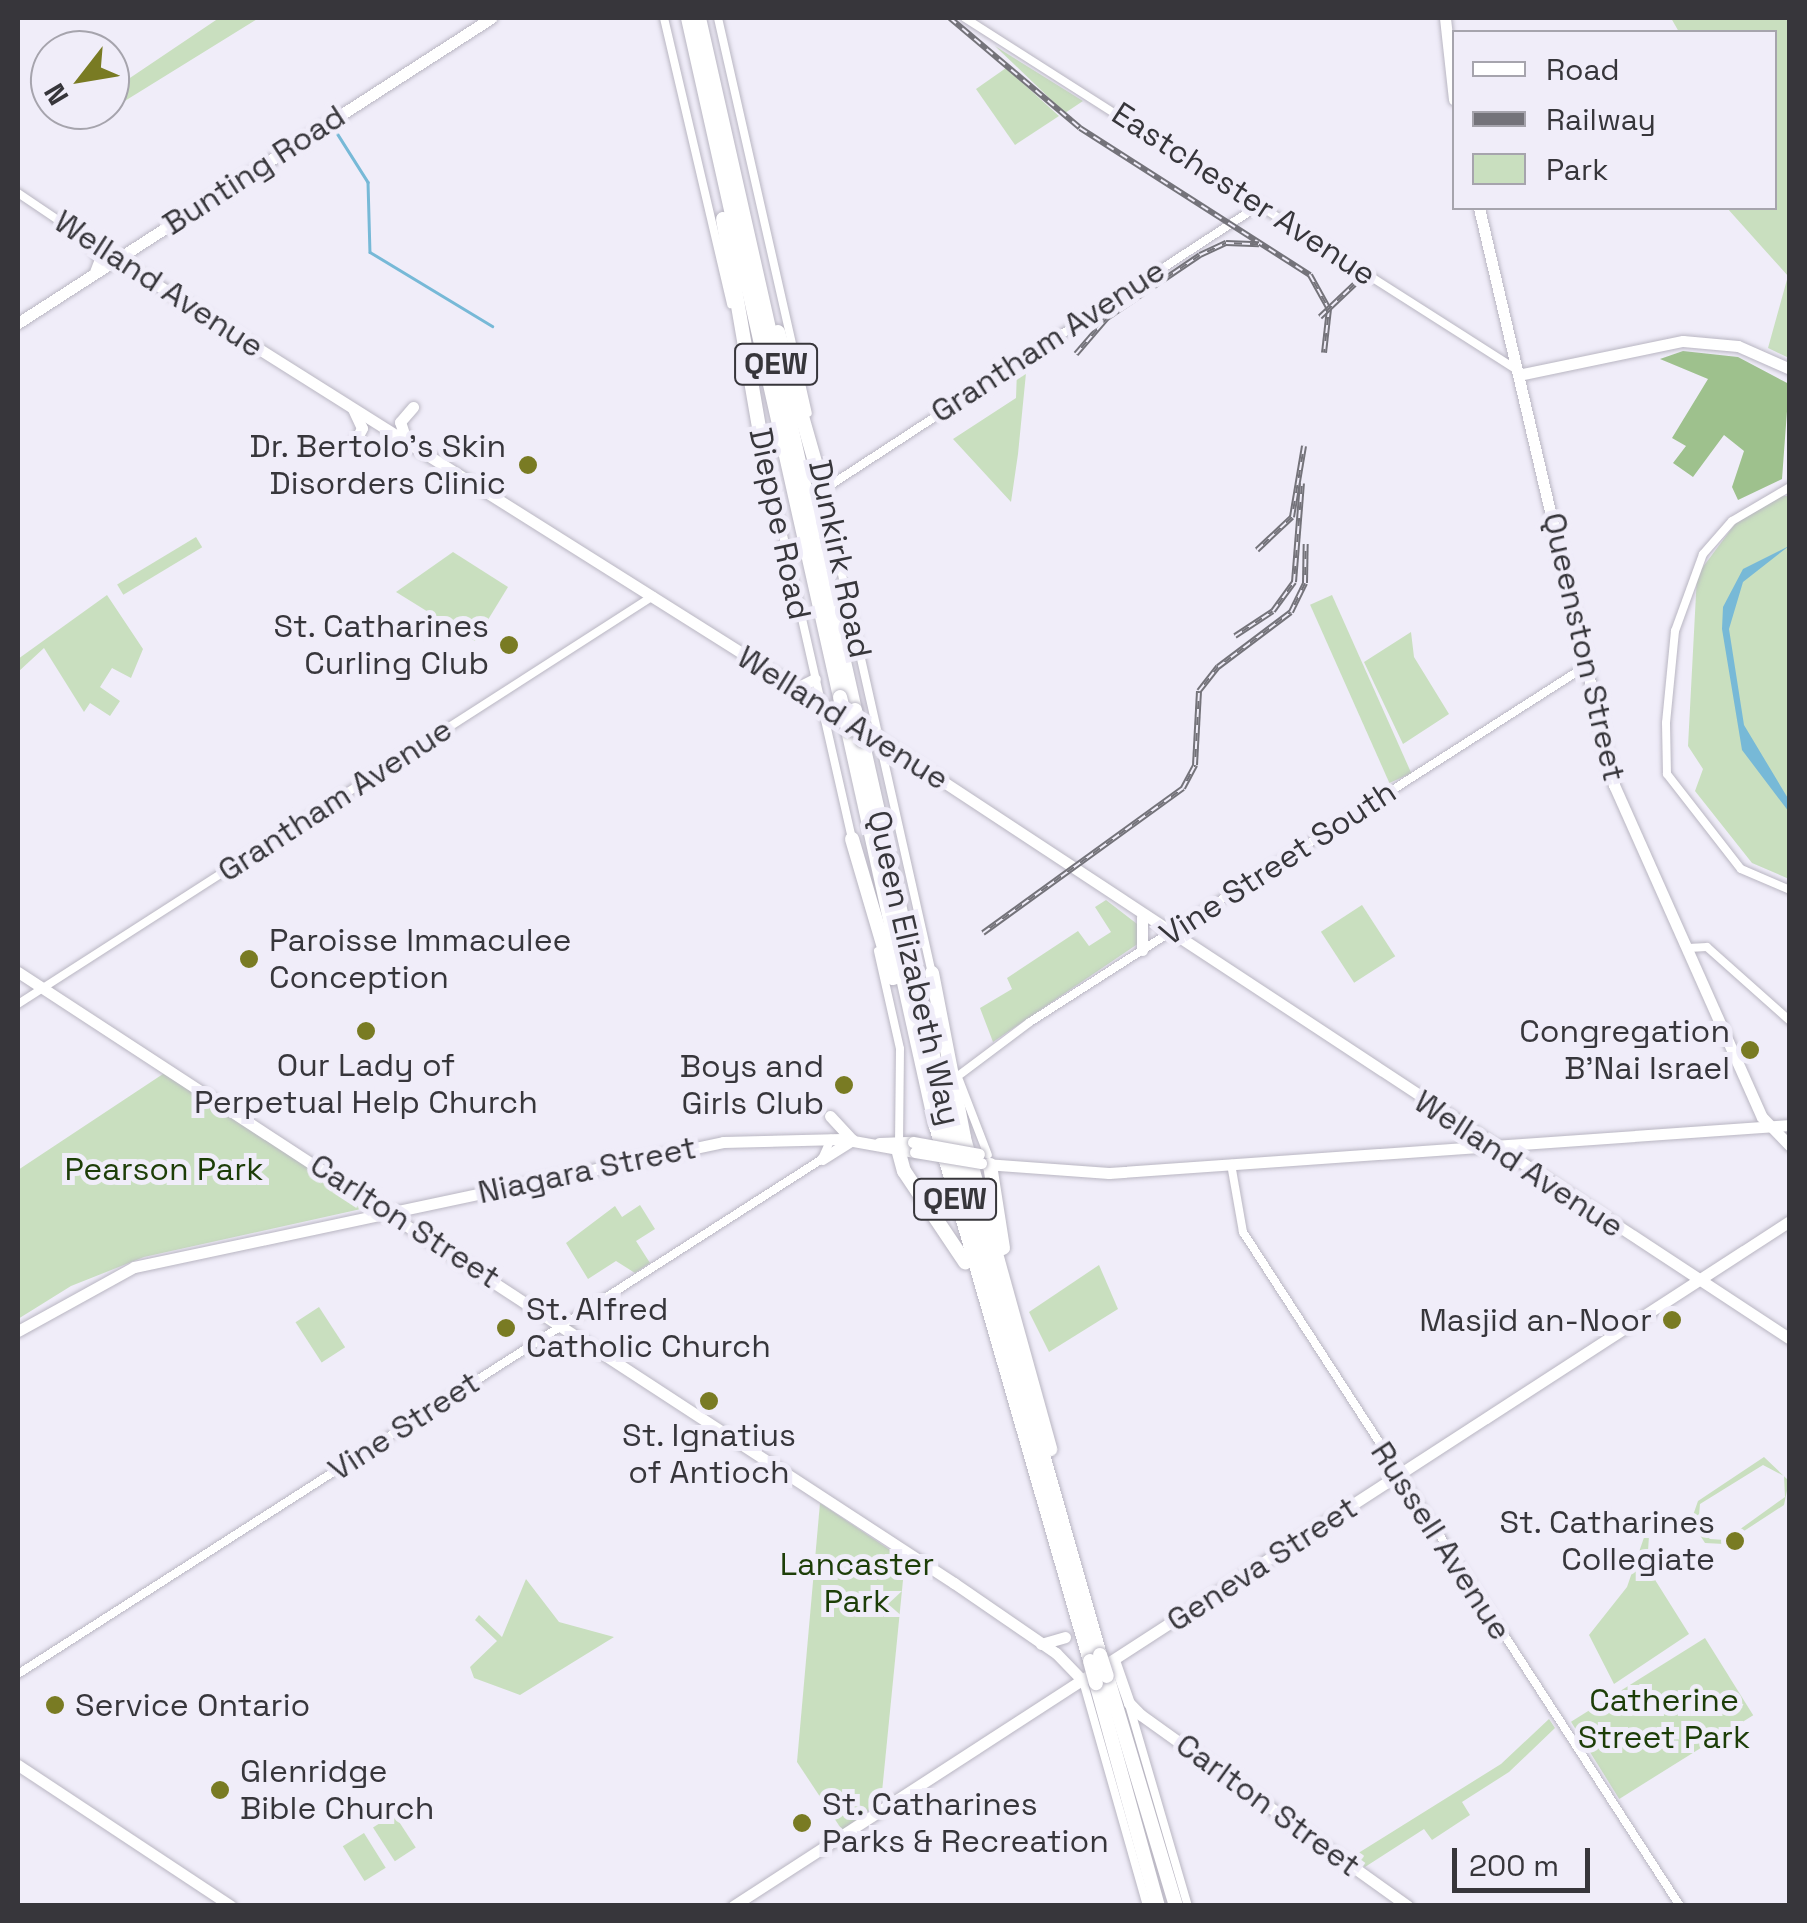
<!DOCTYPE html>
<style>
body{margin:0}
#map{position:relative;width:1807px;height:1923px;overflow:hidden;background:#f0edf9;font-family:"Space Grotesk",sans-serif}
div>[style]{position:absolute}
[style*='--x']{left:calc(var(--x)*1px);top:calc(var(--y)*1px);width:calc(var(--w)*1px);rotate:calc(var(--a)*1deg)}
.green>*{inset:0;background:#c9dfbf;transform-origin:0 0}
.forest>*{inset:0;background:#9ec18d}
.water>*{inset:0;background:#77b9d7}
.stream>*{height:2.5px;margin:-1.25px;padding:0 1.25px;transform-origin:1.25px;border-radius:1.25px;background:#77b9d7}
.roads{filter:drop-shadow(0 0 2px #b9b6c2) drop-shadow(0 0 2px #b9b6c2)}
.minor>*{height:8px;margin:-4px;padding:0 4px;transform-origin:4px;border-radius:4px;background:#fff}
.major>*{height:11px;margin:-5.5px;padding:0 5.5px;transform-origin:5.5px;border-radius:5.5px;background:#fff}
.highway>*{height:14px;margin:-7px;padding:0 7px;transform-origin:7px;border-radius:7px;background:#fff}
.rail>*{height:6px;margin-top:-3px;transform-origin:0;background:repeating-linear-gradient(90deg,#f0edf9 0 8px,#74737a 0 16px);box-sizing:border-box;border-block:2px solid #74737a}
.bridges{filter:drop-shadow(0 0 2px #b9b6c2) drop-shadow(0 0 2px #b9b6c2)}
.major-bridge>*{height:11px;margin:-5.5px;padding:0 5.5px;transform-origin:5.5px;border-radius:5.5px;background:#fff}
.highway-bridge>*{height:14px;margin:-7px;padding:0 7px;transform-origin:7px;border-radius:7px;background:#fff}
.dots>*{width:28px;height:28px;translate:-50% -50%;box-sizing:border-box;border:5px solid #f0edf9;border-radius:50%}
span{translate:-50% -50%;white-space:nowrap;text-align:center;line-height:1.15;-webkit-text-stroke:10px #f0edf9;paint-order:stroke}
.shield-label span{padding:2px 8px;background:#f0edf9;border:2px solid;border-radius:8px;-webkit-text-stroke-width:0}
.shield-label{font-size:30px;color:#37363b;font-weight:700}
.street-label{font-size:32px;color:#37363b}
.poi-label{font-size:32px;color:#37363b}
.right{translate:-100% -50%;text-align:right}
.left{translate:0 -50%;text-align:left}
.park-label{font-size:32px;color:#1d3e08}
.frame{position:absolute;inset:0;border:20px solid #37363b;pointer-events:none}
.legend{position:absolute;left:1452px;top:30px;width:325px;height:180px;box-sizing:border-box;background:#f0edf9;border:2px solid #a6a4ad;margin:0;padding:12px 18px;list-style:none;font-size:30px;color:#37363b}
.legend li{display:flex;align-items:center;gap:20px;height:50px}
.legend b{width:50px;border:2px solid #a6a4ad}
.north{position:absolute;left:30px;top:30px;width:100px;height:100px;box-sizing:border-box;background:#f0edf9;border:2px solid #a6a4ad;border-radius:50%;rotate:239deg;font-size:28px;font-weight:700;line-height:40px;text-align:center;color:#37363b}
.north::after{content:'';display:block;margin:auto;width:35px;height:45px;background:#797b23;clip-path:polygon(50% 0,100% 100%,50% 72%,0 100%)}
.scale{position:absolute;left:1452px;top:1848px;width:138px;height:45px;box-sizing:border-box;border:5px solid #37363b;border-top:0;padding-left:12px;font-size:30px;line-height:35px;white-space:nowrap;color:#37363b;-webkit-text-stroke:8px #f0edf9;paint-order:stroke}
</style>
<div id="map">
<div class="green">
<div style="clip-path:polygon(219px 18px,259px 18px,107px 112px,110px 76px,118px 86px)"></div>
<div style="clip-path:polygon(1671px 18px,1789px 18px,1789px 358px,1768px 348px,1788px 276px,1727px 208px,1774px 208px,1774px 32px,1679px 32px)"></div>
<div style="clip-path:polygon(995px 46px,1083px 101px,1065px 113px)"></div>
<div style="clip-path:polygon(1006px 68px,1059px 116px,1015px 145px,976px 89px)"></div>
<div style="clip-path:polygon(1027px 363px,1018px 454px,1011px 502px,953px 439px,1016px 398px,1017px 370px)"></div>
<div style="clip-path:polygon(1781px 496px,1789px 496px,1789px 879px,1752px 863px,1695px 791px,1703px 769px,1688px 746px,1697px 575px,1735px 524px)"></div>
<div style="left:196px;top:537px;width:12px;height:92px;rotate:59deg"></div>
<div style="clip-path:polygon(453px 552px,508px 587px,475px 641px,396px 592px)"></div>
<div style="clip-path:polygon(107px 595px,143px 649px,131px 678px,112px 668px,100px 687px,120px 701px,110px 716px,90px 703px,84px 712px,44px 648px,18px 672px,18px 659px)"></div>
<div style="left:1332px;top:595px;width:195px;height:24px;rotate:66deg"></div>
<div style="clip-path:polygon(1411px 632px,1414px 657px,1449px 714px,1403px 744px,1364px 662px)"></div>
<div style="clip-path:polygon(1106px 900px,1141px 927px,1142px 941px,993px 1042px,980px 1008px,1012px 989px,1007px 978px,1078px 931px,1089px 946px,1111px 932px,1095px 907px)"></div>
<div style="left:1362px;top:905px;width:61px;height:49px;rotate:57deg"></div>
<div style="clip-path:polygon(166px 1072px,363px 1202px,361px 1209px,144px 1257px,71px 1286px,18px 1319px,18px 1170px)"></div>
<div style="clip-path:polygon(640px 1205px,655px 1229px,636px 1241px,650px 1263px,635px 1273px,616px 1261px,588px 1279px,566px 1243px,615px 1206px,622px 1217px)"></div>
<div style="clip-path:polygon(1099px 1265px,1118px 1309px,1049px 1352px,1029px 1312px)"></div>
<div style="left:319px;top:1307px;width:48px;height:28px;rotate:57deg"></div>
<div style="clip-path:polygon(evenodd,1764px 1457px,1789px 1481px,1784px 1505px,1724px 1544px,1705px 1543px,1691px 1521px,1698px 1501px,1764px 1457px,1763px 1465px,1784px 1476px,1785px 1497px,1725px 1540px,1710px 1539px,1698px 1527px,1700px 1504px,1763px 1465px)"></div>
<div style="clip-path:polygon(820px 1503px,905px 1560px,881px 1802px,842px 1830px,797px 1762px)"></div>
<div style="clip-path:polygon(1650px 1520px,1647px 1567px,1689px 1634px,1614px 1684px,1589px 1635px,1627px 1587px)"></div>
<div style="clip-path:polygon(526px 1579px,559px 1622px,614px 1637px,520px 1695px,474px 1678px,470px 1667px,497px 1641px,475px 1620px,479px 1615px,502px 1637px)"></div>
<div style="left:1705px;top:1638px;width:91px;height:158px;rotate:58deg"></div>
<div style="clip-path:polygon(1549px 1719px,1555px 1728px,1509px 1772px,1462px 1802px,1470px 1815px,1432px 1840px,1424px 1829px,1365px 1867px,1352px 1857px,1501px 1764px)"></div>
<div style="left:394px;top:1814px;width:40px;height:25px;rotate:57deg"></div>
<div style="left:364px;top:1833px;width:41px;height:25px;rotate:58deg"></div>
</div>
<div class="forest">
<div style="clip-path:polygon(1683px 351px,1738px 357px,1789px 384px,1782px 479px,1738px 500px,1732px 487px,1744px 451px,1724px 435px,1693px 477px,1673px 463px,1686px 446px,1672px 438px,1708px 379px,1660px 359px)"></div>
</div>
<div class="water">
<div style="clip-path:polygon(1789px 546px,1743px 582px,1729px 629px,1744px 725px,1789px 800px,1789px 812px,1742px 750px,1722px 629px,1723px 607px,1743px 569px)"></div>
</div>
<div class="stream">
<div style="--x:337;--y:133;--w:58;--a:57.7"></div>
<div style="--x:368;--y:182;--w:70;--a:88.4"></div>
<div style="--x:370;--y:252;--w:143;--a:31.2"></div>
</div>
<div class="roads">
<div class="minor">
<div style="--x:664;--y:18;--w:294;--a:76.8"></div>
<div style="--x:718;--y:18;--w:405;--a:77.2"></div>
<div style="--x:965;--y:18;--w:655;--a:32.52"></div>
<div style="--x:18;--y:193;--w:118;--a:34"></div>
<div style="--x:758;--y:425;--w:426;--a:77.2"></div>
<div style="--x:1790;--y:487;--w:67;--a:149.6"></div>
<div style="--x:1732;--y:521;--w:44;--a:131.3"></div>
<div style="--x:1703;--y:554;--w:82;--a:110"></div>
<div style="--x:1675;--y:631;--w:92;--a:95.6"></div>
<div style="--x:1666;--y:723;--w:51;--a:88.9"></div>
<div style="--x:1667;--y:774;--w:120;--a:52.1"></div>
<div style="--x:1741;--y:869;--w:53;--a:23.2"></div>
<div style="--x:823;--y:490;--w:496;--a:77.3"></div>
<div style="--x:823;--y:490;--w:523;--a:-33.14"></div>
<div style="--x:1688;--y:948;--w:19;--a:-3"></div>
<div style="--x:1707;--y:947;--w:111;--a:41.7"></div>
<div style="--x:878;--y:951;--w:100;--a:77.3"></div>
<div style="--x:900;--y:1049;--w:96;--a:90.6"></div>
<div style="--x:18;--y:1004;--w:755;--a:-32.72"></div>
<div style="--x:958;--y:1076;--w:90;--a:-36.9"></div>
<div style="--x:1030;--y:1022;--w:660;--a:-32.63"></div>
<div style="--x:959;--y:1080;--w:80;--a:68.9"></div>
<div style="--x:1231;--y:1164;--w:69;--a:80"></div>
<div style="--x:1243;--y:1232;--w:803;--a:57.04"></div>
<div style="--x:18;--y:1674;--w:955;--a:-32.64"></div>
<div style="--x:822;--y:1159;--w:22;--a:-66"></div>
<div style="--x:1083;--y:1681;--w:234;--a:74.1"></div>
<div style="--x:1130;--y:1708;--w:206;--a:73.7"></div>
</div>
<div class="major">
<div style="--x:1445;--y:18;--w:82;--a:83.7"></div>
<div style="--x:1479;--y:208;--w:593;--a:76.83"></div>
<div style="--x:1614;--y:785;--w:363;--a:66"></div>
<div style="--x:1762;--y:1117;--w:40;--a:46"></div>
<div style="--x:89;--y:241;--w:21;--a:59"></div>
<div style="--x:100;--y:259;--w:14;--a:111"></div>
<div style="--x:116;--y:259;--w:903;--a:32.19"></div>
<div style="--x:880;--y:740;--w:1089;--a:33.35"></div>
<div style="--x:18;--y:323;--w:563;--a:-32.81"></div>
<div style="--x:1523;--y:374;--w:163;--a:-11.7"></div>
<div style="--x:1683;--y:341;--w:55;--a:5.2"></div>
<div style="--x:1738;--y:346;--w:57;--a:23.9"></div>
<div style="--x:353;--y:409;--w:21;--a:65"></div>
<div style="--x:362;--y:428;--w:16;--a:117"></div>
<div style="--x:406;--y:440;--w:19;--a:-108"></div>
<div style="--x:400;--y:422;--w:20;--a:-49"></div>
<div style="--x:797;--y:688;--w:20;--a:-27"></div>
<div style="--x:1142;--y:950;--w:33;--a:-90"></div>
<div style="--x:18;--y:972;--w:1118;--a:33.14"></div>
<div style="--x:954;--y:1583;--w:124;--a:34.5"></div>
<div style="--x:1056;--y:1653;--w:39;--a:46"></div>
<div style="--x:830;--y:1116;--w:33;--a:47"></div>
<div style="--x:879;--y:1143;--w:34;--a:-2"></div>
<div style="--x:822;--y:1159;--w:36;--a:-32"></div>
<div style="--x:985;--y:1164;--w:124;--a:4.2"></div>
<div style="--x:1109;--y:1173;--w:683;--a:-4.03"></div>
<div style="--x:18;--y:1331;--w:132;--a:-28.9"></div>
<div style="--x:134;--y:1267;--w:602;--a:-11.98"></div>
<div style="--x:723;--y:1142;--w:119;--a:-1.4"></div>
<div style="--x:842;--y:1139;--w:74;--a:10.1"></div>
<div style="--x:1041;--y:1644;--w:25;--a:-16"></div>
<div style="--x:1114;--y:1660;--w:46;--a:70.8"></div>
<div style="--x:1129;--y:1703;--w:17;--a:45"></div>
<div style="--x:1141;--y:1715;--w:328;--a:35.6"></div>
<div style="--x:18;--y:1765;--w:255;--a:33.5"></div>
<div style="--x:733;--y:1906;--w:1260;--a:-32.95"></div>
</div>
<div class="highway">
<div style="--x:688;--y:18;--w:696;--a:77.38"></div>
<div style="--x:699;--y:18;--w:709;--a:77.3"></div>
<div style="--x:723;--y:219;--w:211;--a:80.2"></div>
<div style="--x:778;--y:332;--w:164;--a:74.1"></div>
<div style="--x:848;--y:730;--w:406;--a:77.5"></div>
<div style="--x:936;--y:1126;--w:557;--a:73.94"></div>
<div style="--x:862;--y:740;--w:399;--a:77.3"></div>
<div style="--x:950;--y:1129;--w:547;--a:74.08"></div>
<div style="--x:852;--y:839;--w:145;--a:73.6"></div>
<div style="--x:932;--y:973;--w:168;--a:79"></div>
<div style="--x:964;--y:1138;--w:323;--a:74.5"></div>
<div style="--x:898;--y:1149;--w:23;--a:75"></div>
<div style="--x:904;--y:1171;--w:110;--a:56.2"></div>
<div style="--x:990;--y:1165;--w:84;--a:81.1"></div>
<div style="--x:1107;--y:1676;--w:240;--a:73.3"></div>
<div style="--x:1096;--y:1683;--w:231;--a:74.5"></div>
</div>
</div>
<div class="rail">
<div style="--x:950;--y:18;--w:170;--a:40.2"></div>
<div style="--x:1080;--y:128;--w:273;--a:32.6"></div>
<div style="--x:1310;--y:275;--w:39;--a:61"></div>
<div style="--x:1329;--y:309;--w:44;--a:96.5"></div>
<div style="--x:1320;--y:317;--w:54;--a:-43.5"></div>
<div style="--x:1076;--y:354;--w:48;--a:-49.3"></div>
<div style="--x:1107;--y:318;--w:112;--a:-34.1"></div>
<div style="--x:1200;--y:255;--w:29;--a:-25"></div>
<div style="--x:1226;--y:243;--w:33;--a:2"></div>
<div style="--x:1257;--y:550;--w:48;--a:-43.3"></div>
<div style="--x:1292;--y:517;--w:72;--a:-80.4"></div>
<div style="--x:1235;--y:636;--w:45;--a:-33.3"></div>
<div style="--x:1273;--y:611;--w:36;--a:-54"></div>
<div style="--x:1294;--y:582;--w:99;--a:-85.4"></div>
<div style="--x:983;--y:933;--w:247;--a:-35.9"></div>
<div style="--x:1183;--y:788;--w:26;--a:-62"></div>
<div style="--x:1195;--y:765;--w:74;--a:-86.9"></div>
<div style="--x:1199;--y:691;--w:31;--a:-52"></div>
<div style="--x:1218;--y:667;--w:91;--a:-37"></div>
<div style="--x:1291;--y:612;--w:32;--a:-64"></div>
<div style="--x:1305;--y:583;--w:39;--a:-89"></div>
</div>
<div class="bridges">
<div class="major-bridge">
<div style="--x:913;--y:1142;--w:67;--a:10.3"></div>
<div style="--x:915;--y:1152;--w:67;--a:9.5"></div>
</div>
<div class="highway-bridge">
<div style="--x:840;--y:697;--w:34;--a:76"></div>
<div style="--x:855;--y:710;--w:31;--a:77"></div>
<div style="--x:1100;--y:1655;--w:22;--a:72"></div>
<div style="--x:1090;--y:1661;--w:23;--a:75"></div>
</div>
</div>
<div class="dots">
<div style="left:528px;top:465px;background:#797b23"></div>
<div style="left:509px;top:645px;background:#797b23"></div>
<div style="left:249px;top:959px;background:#797b23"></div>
<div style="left:366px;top:1031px;background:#797b23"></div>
<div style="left:1750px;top:1050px;background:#797b23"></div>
<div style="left:844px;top:1085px;background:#797b23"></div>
<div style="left:1672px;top:1320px;background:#797b23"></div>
<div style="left:506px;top:1328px;background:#797b23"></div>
<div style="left:709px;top:1401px;background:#797b23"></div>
<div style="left:1735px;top:1541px;background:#797b23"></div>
<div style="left:55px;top:1705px;background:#797b23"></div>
<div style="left:220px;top:1790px;background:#797b23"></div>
<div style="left:802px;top:1823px;background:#797b23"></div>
</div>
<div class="shield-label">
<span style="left:776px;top:364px">QEW</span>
<span style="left:955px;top:1199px">QEW</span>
</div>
<div class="street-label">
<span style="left:254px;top:170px;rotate:-33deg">Bunting Road</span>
<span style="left:1244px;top:194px;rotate:33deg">Eastchester Avenue</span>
<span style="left:159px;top:284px;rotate:33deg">Welland Avenue</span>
<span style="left:1048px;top:341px;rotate:-33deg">Grantham Avenue</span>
<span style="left:780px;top:524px;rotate:78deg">Dieppe Road</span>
<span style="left:840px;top:559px;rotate:78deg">Dunkirk Road</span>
<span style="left:1584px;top:647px;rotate:77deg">Queenston Street</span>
<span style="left:843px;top:718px;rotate:32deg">Welland Avenue</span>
<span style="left:335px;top:800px;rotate:-33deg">Grantham Avenue</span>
<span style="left:1278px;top:863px;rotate:-33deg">Vine Street South</span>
<span style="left:914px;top:968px;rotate:77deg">Queen Elizabeth Way</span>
<span style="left:1519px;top:1164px;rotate:33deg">Welland Avenue</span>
<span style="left:587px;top:1170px;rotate:-12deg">Niagara Street</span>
<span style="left:405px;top:1221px;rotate:33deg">Carlton Street</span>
<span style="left:404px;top:1426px;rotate:-33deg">Vine Street</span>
<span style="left:1441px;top:1541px;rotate:57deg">Russell Avenue</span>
<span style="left:1262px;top:1564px;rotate:-33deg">Geneva Street</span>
<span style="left:1268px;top:1805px;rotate:36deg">Carlton Street</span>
</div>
<div class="poi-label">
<span class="right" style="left:506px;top:465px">Dr. Bertolo's Skin<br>Disorders Clinic</span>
<span class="right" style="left:489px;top:645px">St. Catharines<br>Curling Club</span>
<span class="left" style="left:269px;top:959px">Paroisse Immaculee<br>Conception</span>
<span class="right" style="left:1730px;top:1050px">Congregation<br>B'Nai Israel</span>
<span style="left:366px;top:1084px">Our Lady of<br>Perpetual Help Church</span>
<span class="right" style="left:824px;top:1085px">Boys and<br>Girls Club</span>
<span class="left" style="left:526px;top:1328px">St. Alfred<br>Catholic Church</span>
<span class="right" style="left:1652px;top:1320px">Masjid an-Noor</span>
<span style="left:709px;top:1454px">St. Ignatius<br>of Antioch</span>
<span class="right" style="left:1715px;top:1541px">St. Catharines<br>Collegiate</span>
<span class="left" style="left:75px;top:1705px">Service Ontario</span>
<span class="left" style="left:240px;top:1790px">Glenridge<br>Bible Church</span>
<span class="left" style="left:822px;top:1823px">St. Catharines<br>Parks &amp; Recreation</span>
</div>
<div class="park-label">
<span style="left:164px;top:1169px">Pearson Park</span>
<span style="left:857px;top:1583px">Lancaster<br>Park</span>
<span style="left:1664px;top:1719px">Catherine<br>Street Park</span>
</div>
<div class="frame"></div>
<ul class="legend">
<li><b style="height:12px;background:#fff"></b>Road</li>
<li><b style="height:12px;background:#74737a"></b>Railway</li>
<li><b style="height:28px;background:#c9dfbf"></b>Park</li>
</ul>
<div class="north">N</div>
<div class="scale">200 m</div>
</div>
